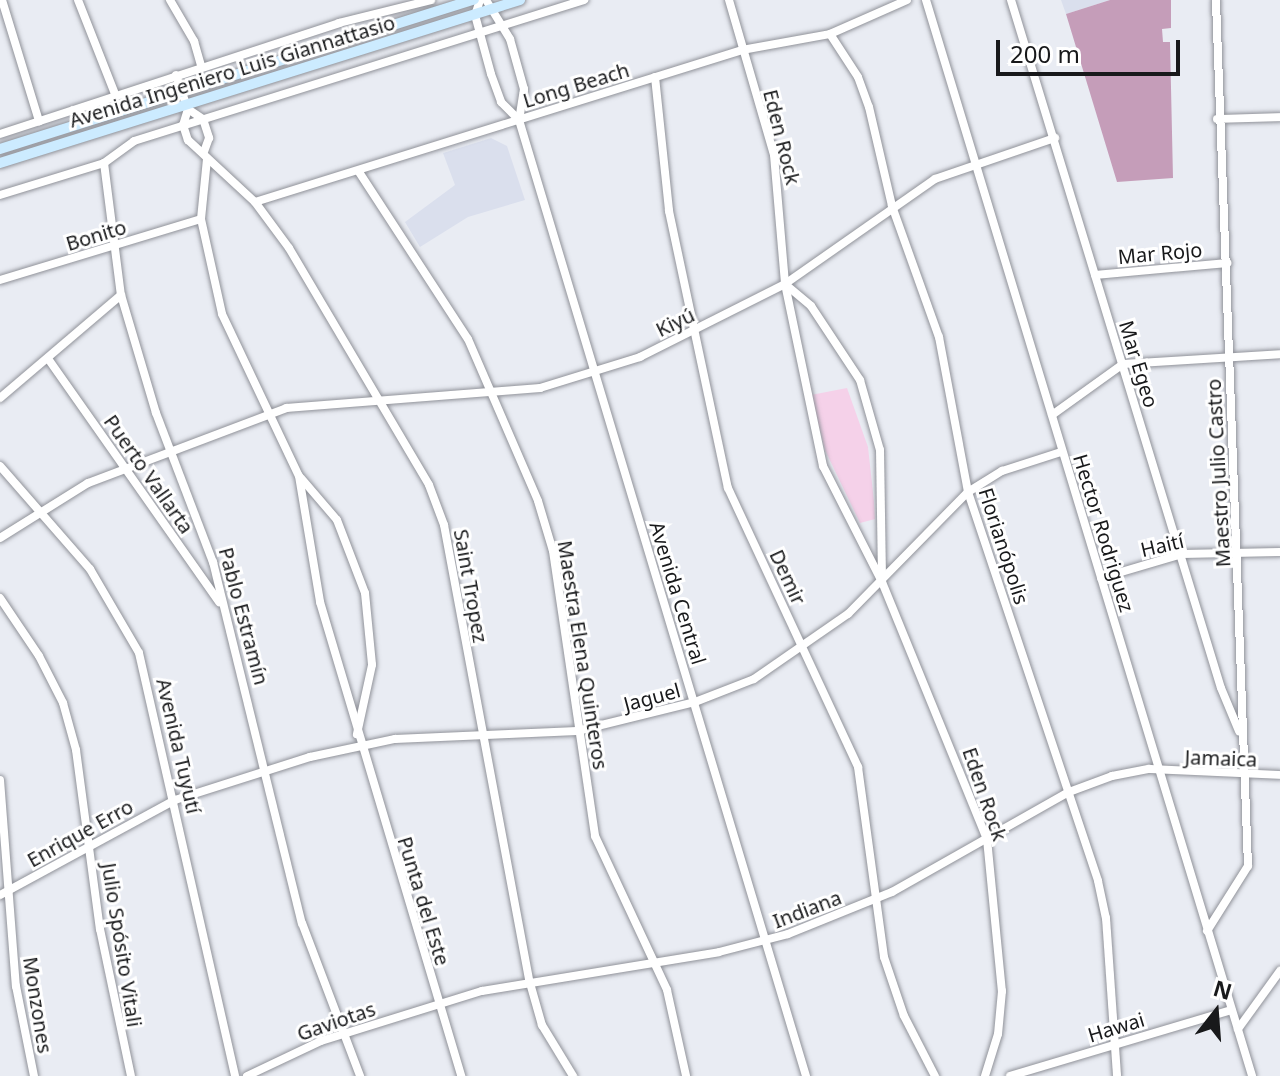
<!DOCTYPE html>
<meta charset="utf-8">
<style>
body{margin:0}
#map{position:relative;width:1280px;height:1076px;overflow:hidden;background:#e9ecf3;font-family:"Noto Sans",sans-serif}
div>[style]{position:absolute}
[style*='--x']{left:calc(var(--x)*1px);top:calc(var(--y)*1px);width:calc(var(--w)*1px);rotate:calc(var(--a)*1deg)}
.built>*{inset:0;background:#dadfed}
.green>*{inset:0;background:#f5d1e9}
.forest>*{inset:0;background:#c59db9}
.roads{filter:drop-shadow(0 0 2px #909299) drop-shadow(0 0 2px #909299)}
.minor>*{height:8px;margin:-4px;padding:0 4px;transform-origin:4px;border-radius:4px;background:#fff}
.major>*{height:10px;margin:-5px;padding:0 5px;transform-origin:5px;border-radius:5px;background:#ccebff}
span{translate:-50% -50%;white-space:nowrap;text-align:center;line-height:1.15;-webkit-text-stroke:6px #fff;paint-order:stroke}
.street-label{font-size:20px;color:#18191b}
.north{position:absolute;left:1176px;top:972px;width:80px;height:80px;-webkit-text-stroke:6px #fff;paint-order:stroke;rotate:17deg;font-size:22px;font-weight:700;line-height:32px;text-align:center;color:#18191b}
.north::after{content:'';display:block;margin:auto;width:28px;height:36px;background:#18191b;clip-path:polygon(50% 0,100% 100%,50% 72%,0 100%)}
.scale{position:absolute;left:996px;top:40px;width:184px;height:36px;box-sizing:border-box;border:4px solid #18191b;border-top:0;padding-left:10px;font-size:24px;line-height:28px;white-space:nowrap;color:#18191b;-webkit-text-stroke:6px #fff;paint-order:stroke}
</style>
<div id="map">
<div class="built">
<div style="clip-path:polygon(1061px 0,1110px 0,1066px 14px)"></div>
<div style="clip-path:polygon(491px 138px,507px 146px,525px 200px,468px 217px,420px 247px,405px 222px,455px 185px,443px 153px)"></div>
</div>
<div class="green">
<div style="clip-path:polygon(847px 388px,868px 447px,874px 502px,875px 519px,860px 523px,825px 450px,811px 395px)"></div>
</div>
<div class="forest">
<div style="clip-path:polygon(1110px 0,1171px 0,1171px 28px,1162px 29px,1163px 42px,1170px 42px,1173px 178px,1117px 182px,1066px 14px)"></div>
</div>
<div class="roads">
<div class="minor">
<div style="--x:2;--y:0;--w:127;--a:73"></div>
<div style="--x:78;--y:0;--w:101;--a:68.5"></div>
<div style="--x:170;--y:0;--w:48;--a:59.7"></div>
<div style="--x:194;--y:41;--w:26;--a:74"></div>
<div style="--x:480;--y:0;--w:16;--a:108"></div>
<div style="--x:475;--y:15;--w:61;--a:74.8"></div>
<div style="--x:491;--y:74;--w:30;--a:70"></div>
<div style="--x:501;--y:102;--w:25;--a:45"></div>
<div style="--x:486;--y:0;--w:46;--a:58.4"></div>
<div style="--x:510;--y:39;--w:52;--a:74.4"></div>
<div style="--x:524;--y:89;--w:31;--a:99"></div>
<div style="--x:519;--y:120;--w:998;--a:73.29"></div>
<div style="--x:729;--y:0;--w:161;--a:73.8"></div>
<div style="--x:774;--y:155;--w:129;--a:85.1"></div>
<div style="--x:785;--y:284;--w:186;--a:78.2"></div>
<div style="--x:823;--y:466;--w:130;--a:63"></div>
<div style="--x:882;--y:582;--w:278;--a:67.8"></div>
<div style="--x:987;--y:839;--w:153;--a:84.4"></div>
<div style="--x:1002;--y:991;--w:43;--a:95.3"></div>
<div style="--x:998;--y:1034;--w:44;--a:107.2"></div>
<div style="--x:926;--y:0;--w:1124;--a:73.14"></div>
<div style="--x:1011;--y:0;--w:719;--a:73.03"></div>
<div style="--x:1221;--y:688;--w:47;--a:67.3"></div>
<div style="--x:830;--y:34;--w:51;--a:56.9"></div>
<div style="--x:858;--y:77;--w:32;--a:70"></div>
<div style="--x:869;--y:107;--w:102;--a:76.9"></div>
<div style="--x:892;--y:206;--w:139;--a:70.3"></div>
<div style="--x:939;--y:337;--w:158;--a:79.4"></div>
<div style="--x:968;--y:492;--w:410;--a:71.5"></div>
<div style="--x:1098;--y:881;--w:38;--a:78"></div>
<div style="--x:1106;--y:918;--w:158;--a:86"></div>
<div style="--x:176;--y:75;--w:36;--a:71"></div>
<div style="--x:188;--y:109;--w:18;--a:34"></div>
<div style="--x:203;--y:119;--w:20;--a:72"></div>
<div style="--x:209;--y:138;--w:15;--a:110"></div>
<div style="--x:655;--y:77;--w:135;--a:84"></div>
<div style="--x:669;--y:211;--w:283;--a:78"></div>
<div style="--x:728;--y:488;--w:308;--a:65"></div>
<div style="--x:858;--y:767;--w:192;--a:82.2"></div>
<div style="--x:884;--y:957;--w:62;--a:71.3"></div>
<div style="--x:904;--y:1016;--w:68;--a:62.7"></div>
<div style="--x:188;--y:109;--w:17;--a:107"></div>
<div style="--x:183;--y:125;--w:16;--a:72"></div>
<div style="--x:188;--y:140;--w:91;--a:42.8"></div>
<div style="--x:255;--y:202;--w:57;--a:53.5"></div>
<div style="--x:289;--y:248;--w:275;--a:59.4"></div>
<div style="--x:429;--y:485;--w:43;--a:69.4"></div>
<div style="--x:444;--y:525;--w:466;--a:79.4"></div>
<div style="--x:530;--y:983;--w:44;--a:74.1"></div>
<div style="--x:542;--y:1025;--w:60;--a:58.7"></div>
<div style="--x:1217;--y:119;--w:63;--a:-1.8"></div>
<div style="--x:0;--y:134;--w:357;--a:-18.1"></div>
<div style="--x:339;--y:23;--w:95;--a:-14"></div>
<div style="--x:207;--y:159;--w:60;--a:95.7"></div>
<div style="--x:201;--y:219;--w:97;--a:77.5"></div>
<div style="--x:222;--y:314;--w:179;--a:64.6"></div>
<div style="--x:299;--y:476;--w:128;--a:80.5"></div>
<div style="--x:320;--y:602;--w:495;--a:73.4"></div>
<div style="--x:104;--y:163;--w:133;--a:82.7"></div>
<div style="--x:121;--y:295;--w:123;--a:73.5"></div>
<div style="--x:156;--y:413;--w:160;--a:69.1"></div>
<div style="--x:213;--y:562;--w:372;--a:76.2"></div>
<div style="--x:302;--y:923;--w:164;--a:69.2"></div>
<div style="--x:359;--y:172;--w:199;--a:56.9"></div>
<div style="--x:468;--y:339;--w:176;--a:66.6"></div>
<div style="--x:538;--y:501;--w:52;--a:73.3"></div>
<div style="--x:553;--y:551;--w:288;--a:81.6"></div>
<div style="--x:595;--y:836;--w:170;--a:64.9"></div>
<div style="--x:667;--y:990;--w:88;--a:77.5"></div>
<div style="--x:0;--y:195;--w:109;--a:-17.1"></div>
<div style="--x:104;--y:163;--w:37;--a:-36"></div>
<div style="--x:134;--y:141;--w:472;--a:-17.4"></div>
<div style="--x:255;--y:202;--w:510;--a:-17.33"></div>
<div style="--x:742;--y:50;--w:89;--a:-10.3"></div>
<div style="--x:830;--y:34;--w:84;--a:-23.8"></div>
<div style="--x:1095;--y:275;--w:133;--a:-5.2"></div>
<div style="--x:0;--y:280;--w:210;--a:-16.9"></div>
<div style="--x:785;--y:284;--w:34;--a:40"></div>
<div style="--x:811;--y:306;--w:89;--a:56.5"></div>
<div style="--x:860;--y:380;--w:73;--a:74.1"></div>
<div style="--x:880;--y:450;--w:131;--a:89.1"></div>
<div style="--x:49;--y:360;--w:296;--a:54.9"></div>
<div style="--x:0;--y:398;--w:159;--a:-40.4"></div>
<div style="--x:1052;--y:415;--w:87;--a:-35.7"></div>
<div style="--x:1123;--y:364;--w:157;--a:-3.6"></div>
<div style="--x:0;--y:466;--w:137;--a:48.9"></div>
<div style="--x:90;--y:569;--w:97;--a:59.7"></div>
<div style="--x:139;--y:653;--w:434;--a:77.2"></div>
<div style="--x:301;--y:478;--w:55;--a:49.4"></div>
<div style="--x:337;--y:520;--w:78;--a:69"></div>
<div style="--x:365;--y:593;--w:72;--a:84.4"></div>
<div style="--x:372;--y:665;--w:71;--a:102.3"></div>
<div style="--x:0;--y:538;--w:104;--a:-32"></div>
<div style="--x:88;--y:483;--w:212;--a:-20.7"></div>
<div style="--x:286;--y:408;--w:255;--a:-4.5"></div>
<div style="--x:540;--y:388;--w:105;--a:-17.2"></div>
<div style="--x:640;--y:357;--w:162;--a:-26.7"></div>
<div style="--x:785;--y:284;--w:183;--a:-35"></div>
<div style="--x:935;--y:179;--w:127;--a:-18.9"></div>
<div style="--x:1101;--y:578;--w:84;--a:-16.5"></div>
<div style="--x:1182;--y:554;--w:98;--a:-1.2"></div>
<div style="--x:0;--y:598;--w:70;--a:56.1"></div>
<div style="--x:39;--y:656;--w:53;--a:62.9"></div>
<div style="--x:63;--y:703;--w:49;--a:74.5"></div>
<div style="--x:76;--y:750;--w:181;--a:82.4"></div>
<div style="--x:100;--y:929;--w:150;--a:78.1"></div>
<div style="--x:0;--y:780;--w:207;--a:85.6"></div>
<div style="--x:16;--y:986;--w:92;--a:78.7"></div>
<div style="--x:0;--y:895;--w:199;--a:-28.5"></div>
<div style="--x:175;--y:800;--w:142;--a:-17.7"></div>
<div style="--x:310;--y:757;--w:87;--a:-12"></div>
<div style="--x:395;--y:739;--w:182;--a:-2.5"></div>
<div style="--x:577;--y:731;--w:122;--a:-13.8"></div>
<div style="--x:695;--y:702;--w:63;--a:-21.3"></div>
<div style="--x:754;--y:679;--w:114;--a:-34.7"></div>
<div style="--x:848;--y:614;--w:171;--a:-45.5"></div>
<div style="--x:968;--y:492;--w:40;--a:-32"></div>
<div style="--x:1002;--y:471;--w:62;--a:-17.9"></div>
<div style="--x:1207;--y:931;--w:77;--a:-57.8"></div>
<div style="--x:1248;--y:866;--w:867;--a:-92.12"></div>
<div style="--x:1238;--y:1029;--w:72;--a:-54.1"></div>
<div style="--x:247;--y:1076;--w:82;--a:-25.3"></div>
<div style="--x:321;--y:1041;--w:169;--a:-17.3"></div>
<div style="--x:482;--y:991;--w:240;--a:-9.3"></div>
<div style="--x:719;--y:952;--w:71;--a:-14.6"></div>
<div style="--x:788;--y:934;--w:112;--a:-22"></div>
<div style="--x:892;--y:892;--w:203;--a:-29.5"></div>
<div style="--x:1069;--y:792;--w:46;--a:-20.4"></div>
<div style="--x:1112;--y:776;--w:38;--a:-11"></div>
<div style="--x:1149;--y:769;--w:131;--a:2.6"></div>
<div style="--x:1010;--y:1076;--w:231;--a:-16.6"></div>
</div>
<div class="major">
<div style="--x:0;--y:149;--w:497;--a:-17.5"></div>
<div style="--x:0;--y:163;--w:545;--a:-17.4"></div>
</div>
</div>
<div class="street-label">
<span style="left:232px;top:71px;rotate:-17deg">Avenida Ingeniero Luis Giannattasio</span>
<span style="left:576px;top:85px;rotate:-17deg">Long Beach</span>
<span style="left:782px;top:137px;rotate:76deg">Eden Rock</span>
<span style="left:96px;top:235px;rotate:-17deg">Bonito</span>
<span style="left:1160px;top:253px;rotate:-5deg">Mar Rojo</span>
<span style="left:675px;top:322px;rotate:-26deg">Kiyú</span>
<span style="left:1139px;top:364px;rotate:73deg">Mar Egeo</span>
<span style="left:1218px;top:473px;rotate:-93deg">Maestro Julio Castro</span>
<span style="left:149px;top:474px;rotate:55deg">Puerto Vallarta</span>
<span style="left:1104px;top:533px;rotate:73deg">Hector Rodriguez</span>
<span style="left:1162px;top:545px;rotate:-13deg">Haití</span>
<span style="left:1004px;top:546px;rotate:72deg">Florianópolis</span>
<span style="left:788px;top:577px;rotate:65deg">Demir</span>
<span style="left:471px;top:586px;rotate:80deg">Saint Tropez</span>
<span style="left:678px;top:593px;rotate:73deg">Avenida Central</span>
<span style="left:244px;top:616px;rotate:75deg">Pablo Estramín</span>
<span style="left:583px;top:655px;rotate:81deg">Maestra Elena Quinteros</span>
<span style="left:652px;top:697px;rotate:-15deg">Jaguel</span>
<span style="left:179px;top:746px;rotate:77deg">Avenida Tuyutí</span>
<span style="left:1221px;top:758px;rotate:2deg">Jamaica</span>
<span style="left:985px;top:794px;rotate:71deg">Eden Rock</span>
<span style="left:80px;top:833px;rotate:-29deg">Enrique Erro</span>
<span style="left:424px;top:901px;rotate:73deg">Punta del Este</span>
<span style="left:807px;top:909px;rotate:-21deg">Indiana</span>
<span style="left:122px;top:945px;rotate:81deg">Julio Spósito Vitali</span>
<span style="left:38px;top:1005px;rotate:81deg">Monzones</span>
<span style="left:336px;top:1021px;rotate:-19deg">Gaviotas</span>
<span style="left:1116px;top:1027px;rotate:-17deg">Hawai</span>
</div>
<div class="north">N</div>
<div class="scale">200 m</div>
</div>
